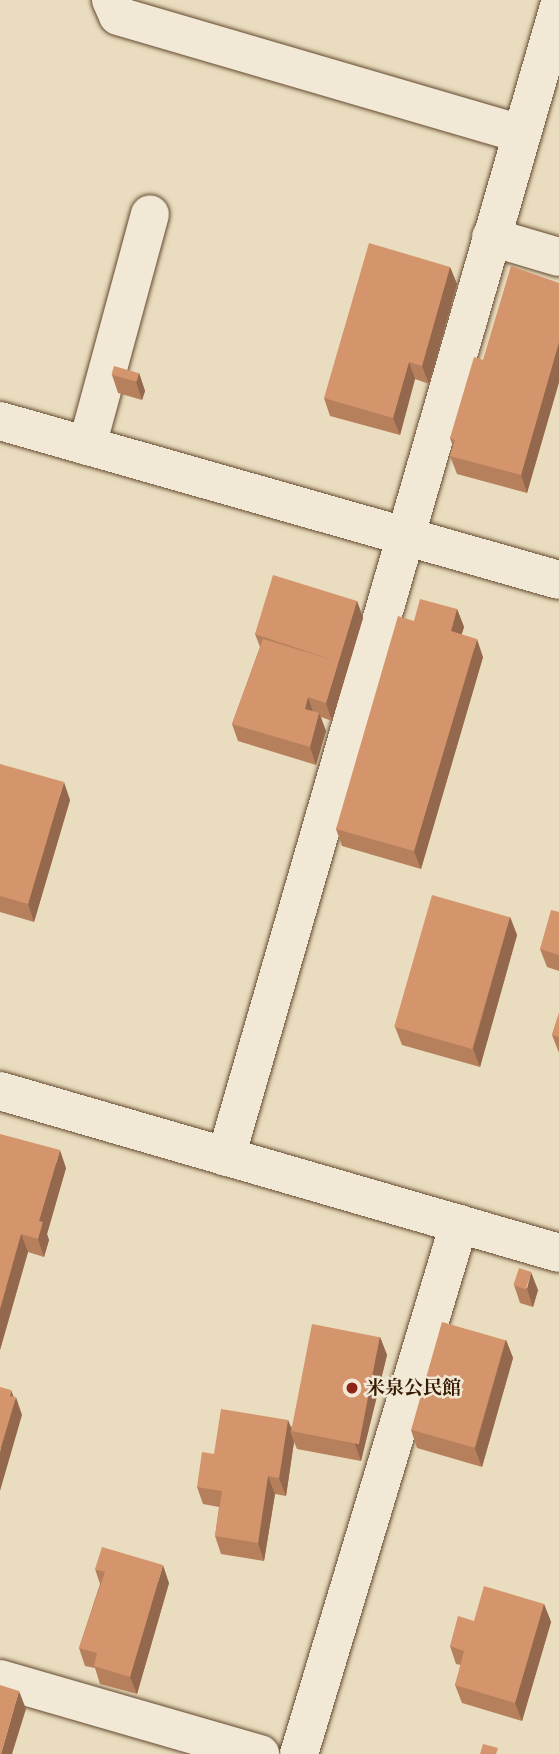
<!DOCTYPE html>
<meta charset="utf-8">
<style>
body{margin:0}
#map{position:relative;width:559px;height:1754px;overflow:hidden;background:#eadcbe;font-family:"Libre Caslon Text","Noto Serif JP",serif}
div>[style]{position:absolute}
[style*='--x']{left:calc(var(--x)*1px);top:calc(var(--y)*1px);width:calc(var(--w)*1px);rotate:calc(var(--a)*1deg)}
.roads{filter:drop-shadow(0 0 2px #644a30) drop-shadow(0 0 2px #644a30)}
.minor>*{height:38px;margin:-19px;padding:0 19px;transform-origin:19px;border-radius:19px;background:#f1e8d5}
.tertiary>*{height:38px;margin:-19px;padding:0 19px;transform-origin:19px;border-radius:19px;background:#f1e8d5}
.wall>*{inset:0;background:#b6805d}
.shaded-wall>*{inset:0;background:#94684c}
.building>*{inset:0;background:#d4956c;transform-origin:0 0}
.dots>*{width:19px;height:19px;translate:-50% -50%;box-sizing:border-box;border:4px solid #f1e8d5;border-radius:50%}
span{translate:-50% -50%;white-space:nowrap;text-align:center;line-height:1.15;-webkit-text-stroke:5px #f1e8d5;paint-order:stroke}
.poi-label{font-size:19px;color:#371a01;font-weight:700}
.left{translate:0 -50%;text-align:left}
</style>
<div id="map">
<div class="roads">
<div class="minor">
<div style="--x:111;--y:0;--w:17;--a:66"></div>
<div style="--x:118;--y:16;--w:420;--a:16.3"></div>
<div style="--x:491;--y:237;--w:71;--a:16.4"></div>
<div style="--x:0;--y:421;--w:581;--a:15.88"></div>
<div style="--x:87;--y:446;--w:240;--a:-74.8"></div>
<div style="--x:226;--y:1157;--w:1198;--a:-73.86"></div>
<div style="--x:0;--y:1679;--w:271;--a:16.1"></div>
<div style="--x:299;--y:1754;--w:554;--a:-73.2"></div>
</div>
<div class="tertiary">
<div style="--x:0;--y:1091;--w:582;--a:16.16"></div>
</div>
</div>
<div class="wall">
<div style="clip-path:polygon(450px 267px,457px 284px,429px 384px,415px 379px,400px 435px,330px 416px,324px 398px)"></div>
<div style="clip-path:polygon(559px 283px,559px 382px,527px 493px,457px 474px,450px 456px,453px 447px,450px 438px,483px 360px)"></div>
<div style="clip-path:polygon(139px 373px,145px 391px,142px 400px,118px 393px,112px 375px)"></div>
<div style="clip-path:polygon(357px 601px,363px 618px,332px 721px,321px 717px,326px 731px,316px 765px,238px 741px,232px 724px,260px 647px,255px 634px)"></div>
<div style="clip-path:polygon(457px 609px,464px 627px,461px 635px,483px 657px,421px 869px,342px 846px,336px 829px,414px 621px)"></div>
<div style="clip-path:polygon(0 764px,70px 800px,34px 922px,0 912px)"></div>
<div style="clip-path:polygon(559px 912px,559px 971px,547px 967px,540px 949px)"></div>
<div style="clip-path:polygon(510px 917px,517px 935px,480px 1067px,402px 1045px,395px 1027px)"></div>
<div style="clip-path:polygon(559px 1013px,559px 1053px,552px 1035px)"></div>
<div style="clip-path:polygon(0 1134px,66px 1168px,47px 1234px,49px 1240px,44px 1257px,28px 1252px,0 1350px)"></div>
<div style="clip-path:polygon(514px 1285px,538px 1290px,533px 1307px,520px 1303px)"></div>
<div style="clip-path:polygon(380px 1337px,387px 1355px,361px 1461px,297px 1449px,294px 1442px,286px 1496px,275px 1494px,264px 1561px,221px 1554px,215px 1536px,219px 1507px,203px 1504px,197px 1487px,214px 1454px,288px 1420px,291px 1427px)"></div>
<div style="clip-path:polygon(506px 1340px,513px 1358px,482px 1467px,417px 1448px,411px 1430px)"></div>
<div style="clip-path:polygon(95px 1569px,169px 1583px,137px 1694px,100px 1684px,95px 1668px,85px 1666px,79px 1648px,100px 1584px)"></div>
<div style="clip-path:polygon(544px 1604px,551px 1622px,522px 1721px,462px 1703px,455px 1685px,461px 1665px,456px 1664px,450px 1646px,474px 1621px)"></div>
</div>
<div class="shaded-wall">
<div style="clip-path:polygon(450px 267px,457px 284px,429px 384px,422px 366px)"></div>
<div style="clip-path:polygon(559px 342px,559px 382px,527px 493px,521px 475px)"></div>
<div style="clip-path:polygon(409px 362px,415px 379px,400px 435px,393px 418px)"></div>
<div style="clip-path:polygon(139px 373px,145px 391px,142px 400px,136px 382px)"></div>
<div style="clip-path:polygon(357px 601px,363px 618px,332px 721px,326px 703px)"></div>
<div style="clip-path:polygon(457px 609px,464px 627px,457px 649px,451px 631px)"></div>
<div style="clip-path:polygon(477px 639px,483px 657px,421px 869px,414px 851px)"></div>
<div style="clip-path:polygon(308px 697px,314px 715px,305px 709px)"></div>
<div style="clip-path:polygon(319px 713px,326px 731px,316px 765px,310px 747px)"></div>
<div style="clip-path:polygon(64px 782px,70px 800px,34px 922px,28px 904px)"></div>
<div style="clip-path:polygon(510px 917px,517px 935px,480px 1067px,473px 1049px)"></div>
<div style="clip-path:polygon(60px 1150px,66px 1168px,47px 1234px,49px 1240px,44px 1257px,38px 1239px,39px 1221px)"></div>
<div style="clip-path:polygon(21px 1234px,28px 1252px,0 1350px,0 1309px)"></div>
<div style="clip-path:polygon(531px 1272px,538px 1290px,533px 1307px,527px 1289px)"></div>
<div style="clip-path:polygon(380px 1337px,387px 1355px,361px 1461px,355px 1444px)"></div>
<div style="clip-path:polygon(506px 1340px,513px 1358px,482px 1467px,475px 1449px)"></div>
<div style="clip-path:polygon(11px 1390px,15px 1400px,16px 1397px,22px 1415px,0 1491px,0 1452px)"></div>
<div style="clip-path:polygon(288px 1420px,292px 1431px,290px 1431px,294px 1442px,286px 1496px,279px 1478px)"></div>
<div style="clip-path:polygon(268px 1476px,275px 1494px,264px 1561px,258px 1543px)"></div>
<div style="clip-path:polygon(163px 1565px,169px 1583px,137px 1694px,130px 1677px)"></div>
<div style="clip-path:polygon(544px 1604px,551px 1622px,522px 1721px,515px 1703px)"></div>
<div style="clip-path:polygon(19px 1691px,26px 1709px,12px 1754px,1px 1754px)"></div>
</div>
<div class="building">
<div style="clip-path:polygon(369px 243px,450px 267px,422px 366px,409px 362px,393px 418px,324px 398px)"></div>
<div style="clip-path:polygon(511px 266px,559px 283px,559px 342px,521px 475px,450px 456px,455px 440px,450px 438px,474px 357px,483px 360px)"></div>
<div style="left:114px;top:366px;width:26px;height:9px;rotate:16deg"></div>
<div style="clip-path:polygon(273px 575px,357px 601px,326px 703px,308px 697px,305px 709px,319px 713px,310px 747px,232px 724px,263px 639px,333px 660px,255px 634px)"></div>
<div style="clip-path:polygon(420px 599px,457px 609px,451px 631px,477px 639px,414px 851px,336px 829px,398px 616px,414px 621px)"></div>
<div style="clip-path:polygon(0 764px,64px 782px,28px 904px,0 896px)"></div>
<div style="left:432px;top:895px;width:81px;height:137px;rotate:16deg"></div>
<div style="clip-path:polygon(551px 910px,559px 912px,559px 955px,540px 949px)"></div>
<div style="clip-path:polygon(559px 1013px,559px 1037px,552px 1035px)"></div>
<div style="clip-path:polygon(0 1134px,60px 1150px,39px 1221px,43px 1222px,38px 1239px,21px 1234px,0 1309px)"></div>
<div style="left:519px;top:1268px;width:13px;height:18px;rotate:18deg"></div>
<div style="left:442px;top:1322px;width:66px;height:112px;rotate:16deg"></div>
<div style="left:312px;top:1324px;width:69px;height:109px;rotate:11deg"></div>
<div style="clip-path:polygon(0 1387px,11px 1390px,10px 1396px,16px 1397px,0 1451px)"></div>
<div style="clip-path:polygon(221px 1409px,288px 1420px,279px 1478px,268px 1476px,258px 1543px,215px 1536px,222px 1491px,197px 1487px,202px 1452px,214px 1454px)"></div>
<div style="clip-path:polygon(102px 1547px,163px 1565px,130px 1677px,94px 1666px,97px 1653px,79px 1648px,105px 1572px,95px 1569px)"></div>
<div style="clip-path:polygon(484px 1586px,544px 1604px,515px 1703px,455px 1685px,464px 1651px,450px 1646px,458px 1616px,474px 1621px)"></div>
<div style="clip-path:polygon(0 1685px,19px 1691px,1px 1754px,0 1754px)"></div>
<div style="clip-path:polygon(483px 1744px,498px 1748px,496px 1754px,480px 1754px)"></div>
</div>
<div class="dots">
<div style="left:352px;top:1388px;background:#8f2418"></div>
</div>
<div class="poi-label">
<span class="left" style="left:366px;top:1388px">米泉公民館</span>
</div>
</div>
